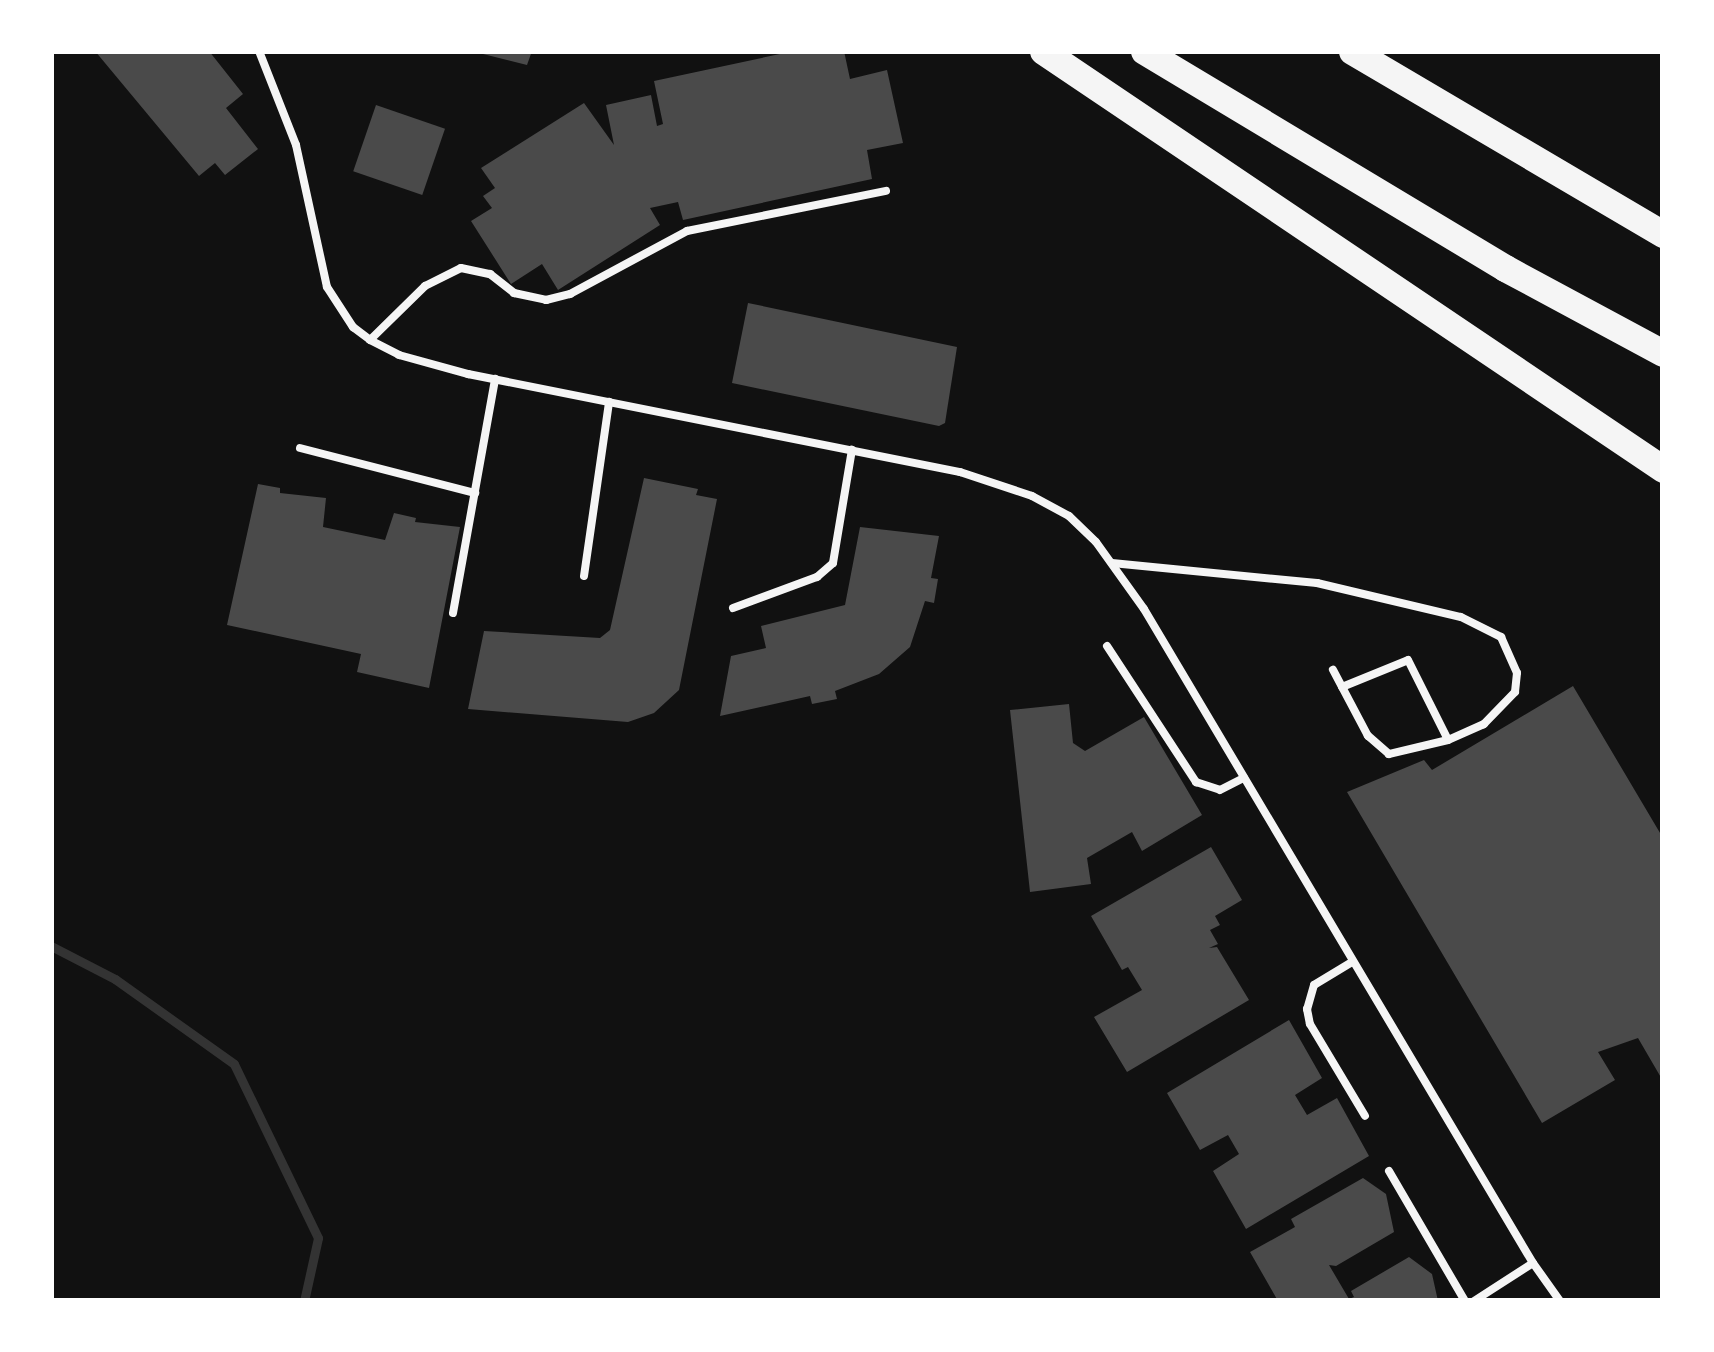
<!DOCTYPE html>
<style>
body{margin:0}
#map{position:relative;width:1714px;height:1352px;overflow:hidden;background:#111;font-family:"Source Sans 3",sans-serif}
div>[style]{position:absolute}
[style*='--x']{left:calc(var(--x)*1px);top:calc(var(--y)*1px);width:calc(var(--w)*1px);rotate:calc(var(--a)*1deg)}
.stream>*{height:9px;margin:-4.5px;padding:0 4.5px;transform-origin:4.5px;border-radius:4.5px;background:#333}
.building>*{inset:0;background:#4a4a4a;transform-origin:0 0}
.service>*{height:8px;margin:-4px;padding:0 4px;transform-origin:4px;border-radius:4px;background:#f5f5f5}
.motorway>*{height:27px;margin:-13.5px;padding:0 13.5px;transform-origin:13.5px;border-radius:13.5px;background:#f5f5f5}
span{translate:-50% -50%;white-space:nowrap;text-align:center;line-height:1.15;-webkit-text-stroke:10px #fff;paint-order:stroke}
.frame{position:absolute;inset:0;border:54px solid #fff;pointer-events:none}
</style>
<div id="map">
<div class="stream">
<div style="--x:51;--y:946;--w:72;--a:27.3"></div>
<div style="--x:115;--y:979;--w:146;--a:35.5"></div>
<div style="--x:234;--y:1064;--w:193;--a:64.2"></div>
<div style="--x:318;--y:1238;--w:65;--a:102.5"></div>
</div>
<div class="building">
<div style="clip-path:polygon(95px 51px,209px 51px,243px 94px,226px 108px,258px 149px,225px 175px,215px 163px,199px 176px)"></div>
<div style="clip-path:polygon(471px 51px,532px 51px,527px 65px)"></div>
<div style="clip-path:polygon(794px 51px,844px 51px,850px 79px,887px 70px,903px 143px,867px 150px,872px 179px,683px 220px,678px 202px,650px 208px,660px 225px,558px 290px,542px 264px,511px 284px,471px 221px,492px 208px,483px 196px,495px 188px,481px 168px,584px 103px,614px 145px,606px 105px,651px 95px,657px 126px,663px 124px,654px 81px)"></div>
<div style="left:376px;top:105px;width:73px;height:70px;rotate:19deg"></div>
<div style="clip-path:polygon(748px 303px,957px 347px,945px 423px,939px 426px,732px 383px)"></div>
<div style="clip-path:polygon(644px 478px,698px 489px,696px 495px,717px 499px,679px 690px,654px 713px,628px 722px,468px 709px,484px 631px,600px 638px,610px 630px)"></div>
<div style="clip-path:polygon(258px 484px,280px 488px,280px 493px,326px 498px,323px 527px,385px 540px,394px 513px,416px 518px,415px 522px,460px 527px,429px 688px,357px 672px,361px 654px,227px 625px)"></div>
<div style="clip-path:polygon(860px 527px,939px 536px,931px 578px,938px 579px,934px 603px,925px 601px,910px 647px,879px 674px,835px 691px,837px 699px,812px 704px,810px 696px,720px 716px,731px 656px,766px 648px,761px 626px,845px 605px)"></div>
<div style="clip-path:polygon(1573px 686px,1663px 838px,1663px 1081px,1638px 1038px,1598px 1052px,1615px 1080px,1542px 1123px,1347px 792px,1424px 760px,1432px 770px)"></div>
<div style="clip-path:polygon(1069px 704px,1073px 743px,1085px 751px,1144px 717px,1202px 815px,1142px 851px,1132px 832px,1087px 858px,1091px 884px,1030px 892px,1010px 710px)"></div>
<div style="clip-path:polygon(1211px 847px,1242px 900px,1215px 916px,1220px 925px,1210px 930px,1218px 944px,1209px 948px,1217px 947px,1249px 1000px,1127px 1072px,1094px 1017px,1142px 990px,1128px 967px,1122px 970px,1091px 916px)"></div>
<div style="clip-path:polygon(1289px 1020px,1322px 1078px,1295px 1095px,1307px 1115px,1337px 1098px,1369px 1156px,1246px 1229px,1213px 1171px,1239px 1154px,1228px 1135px,1200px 1150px,1167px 1093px)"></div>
<div style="clip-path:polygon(1363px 1178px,1386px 1194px,1394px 1232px,1336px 1266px,1329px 1265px,1349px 1299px,1354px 1297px,1351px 1291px,1409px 1257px,1432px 1274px,1438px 1301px,1278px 1301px,1250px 1252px,1295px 1227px,1291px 1219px)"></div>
</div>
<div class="service">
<div style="--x:259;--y:51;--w:101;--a:68.5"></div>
<div style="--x:296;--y:145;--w:145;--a:77.7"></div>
<div style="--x:327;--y:287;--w:48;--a:57"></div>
<div style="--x:353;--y:327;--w:21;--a:37"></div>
<div style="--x:370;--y:340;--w:33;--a:27"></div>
<div style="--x:399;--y:355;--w:72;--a:15.4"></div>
<div style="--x:468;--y:374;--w:502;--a:11.27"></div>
<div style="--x:960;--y:472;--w:76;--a:18.4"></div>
<div style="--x:1032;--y:496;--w:42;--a:28.4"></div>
<div style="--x:1069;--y:516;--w:37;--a:44"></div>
<div style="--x:1096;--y:542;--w:82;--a:54.4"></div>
<div style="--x:1144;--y:609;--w:761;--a:59.26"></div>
<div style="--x:1533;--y:1263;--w:47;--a:54.6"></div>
<div style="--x:370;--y:340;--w:77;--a:-44.5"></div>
<div style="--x:425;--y:286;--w:40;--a:-26.6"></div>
<div style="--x:461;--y:268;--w:30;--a:12"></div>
<div style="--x:490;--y:274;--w:31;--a:38"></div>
<div style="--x:514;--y:293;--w:33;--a:12"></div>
<div style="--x:546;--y:300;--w:25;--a:-14"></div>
<div style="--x:570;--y:294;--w:133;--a:-28.3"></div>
<div style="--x:687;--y:231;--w:203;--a:-11.4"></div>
<div style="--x:300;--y:448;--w:181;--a:14.4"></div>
<div style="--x:1112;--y:563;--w:206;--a:5.6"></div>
<div style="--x:1317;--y:583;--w:148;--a:13.3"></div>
<div style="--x:1461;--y:617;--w:45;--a:26.6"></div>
<div style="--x:1501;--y:637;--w:39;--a:66"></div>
<div style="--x:1517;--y:673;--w:19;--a:96"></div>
<div style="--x:1515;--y:692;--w:45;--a:134.1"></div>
<div style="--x:1484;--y:724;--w:39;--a:156"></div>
<div style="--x:1448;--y:740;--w:61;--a:166.7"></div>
<div style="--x:1389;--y:754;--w:28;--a:-139"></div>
<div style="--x:1368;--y:736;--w:75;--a:-117.9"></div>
<div style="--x:584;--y:576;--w:176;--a:-81.8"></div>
<div style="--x:733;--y:608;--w:90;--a:-20.3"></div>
<div style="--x:817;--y:577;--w:21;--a:-41"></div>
<div style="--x:833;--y:563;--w:115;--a:-80.5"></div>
<div style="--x:453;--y:613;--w:238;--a:-79.8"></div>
<div style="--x:1107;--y:646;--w:163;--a:56.8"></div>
<div style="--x:1196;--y:782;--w:25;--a:18"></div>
<div style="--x:1220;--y:790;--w:27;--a:-27"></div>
<div style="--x:1342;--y:687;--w:71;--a:-22.2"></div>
<div style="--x:1408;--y:660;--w:89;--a:63.4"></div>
<div style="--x:1352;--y:962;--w:44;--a:148.8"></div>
<div style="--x:1314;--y:985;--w:25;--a:106"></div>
<div style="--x:1307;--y:1009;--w:15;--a:79"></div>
<div style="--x:1310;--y:1024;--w:107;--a:59.1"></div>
<div style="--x:1389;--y:1171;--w:151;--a:59.7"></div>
<div style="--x:1474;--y:1301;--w:70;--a:-32.8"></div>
</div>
<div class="motorway">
<div style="--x:1043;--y:51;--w:748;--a:33.99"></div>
<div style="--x:1144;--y:51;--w:421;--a:31"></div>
<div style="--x:1505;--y:268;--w:179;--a:28.3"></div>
<div style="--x:1352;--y:51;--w:361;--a:30.5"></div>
</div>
<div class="frame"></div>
</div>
